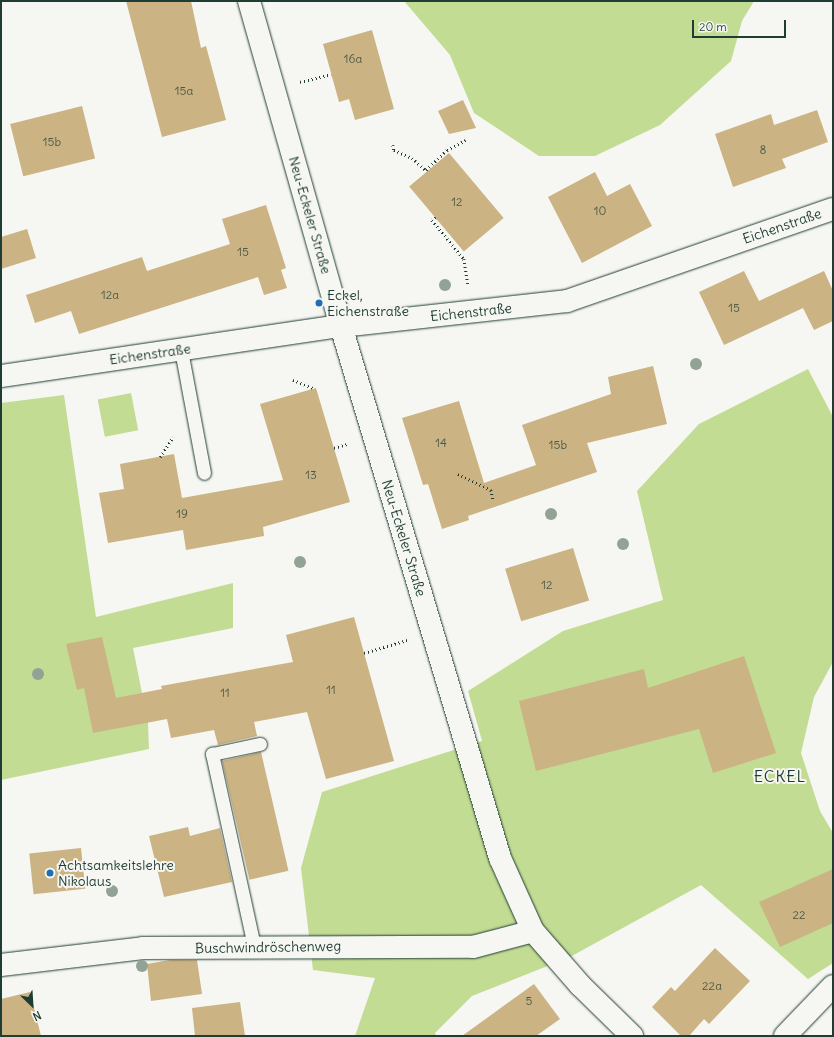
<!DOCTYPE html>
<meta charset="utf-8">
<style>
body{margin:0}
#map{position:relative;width:834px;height:1037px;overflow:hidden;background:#f6f6f2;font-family:Delius,sans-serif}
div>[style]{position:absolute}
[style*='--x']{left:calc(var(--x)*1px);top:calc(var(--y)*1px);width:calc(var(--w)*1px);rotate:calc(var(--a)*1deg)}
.green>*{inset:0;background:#c3dc93;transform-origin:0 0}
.building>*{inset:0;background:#cbb383;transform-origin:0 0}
.path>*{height:2.5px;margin-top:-1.25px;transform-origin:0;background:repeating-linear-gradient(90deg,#1f3d34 0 1px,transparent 0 4px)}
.roads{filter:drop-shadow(0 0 1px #1f3d34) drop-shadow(0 0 1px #1f3d34)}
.lane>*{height:13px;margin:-6.5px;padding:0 6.5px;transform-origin:6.5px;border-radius:6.5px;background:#f6f6f2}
.street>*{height:22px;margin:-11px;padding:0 11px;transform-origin:11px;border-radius:11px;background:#f6f6f2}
.trees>*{width:12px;height:12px;margin:-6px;border-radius:50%;background:#92a294}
.dots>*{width:11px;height:11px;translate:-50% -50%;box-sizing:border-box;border:2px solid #f6f6f2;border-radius:50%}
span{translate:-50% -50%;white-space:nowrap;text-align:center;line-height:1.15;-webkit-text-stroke:4px #f6f6f2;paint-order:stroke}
.number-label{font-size:12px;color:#4a5a48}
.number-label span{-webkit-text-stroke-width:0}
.street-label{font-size:14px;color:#1f3d34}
.poi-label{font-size:14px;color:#1f3d34}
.left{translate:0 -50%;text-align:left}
.quarter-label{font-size:16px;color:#1f3d34;letter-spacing:1px}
.frame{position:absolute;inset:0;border:2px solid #1f3d34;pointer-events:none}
.north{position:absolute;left:12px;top:985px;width:40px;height:40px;-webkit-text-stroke:3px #f6f6f2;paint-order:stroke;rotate:155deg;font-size:11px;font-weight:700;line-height:16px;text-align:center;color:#1f3d34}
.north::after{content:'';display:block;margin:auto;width:14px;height:18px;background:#1f3d34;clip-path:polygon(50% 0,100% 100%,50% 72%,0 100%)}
.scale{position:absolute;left:692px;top:20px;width:94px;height:18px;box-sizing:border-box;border:2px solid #1f3d34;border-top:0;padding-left:5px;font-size:12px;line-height:14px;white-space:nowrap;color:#1f3d34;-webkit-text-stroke:3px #f6f6f2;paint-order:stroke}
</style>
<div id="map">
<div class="green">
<div style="clip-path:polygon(404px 1px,754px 1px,742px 21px,731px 61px,660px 125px,595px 156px,539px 156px,474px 113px,450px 55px)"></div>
<div style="clip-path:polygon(808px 369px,833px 417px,833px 662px,814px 697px,801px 753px,820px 811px,833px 833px,833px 963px,808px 979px,701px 885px,570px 957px,472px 996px,435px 1033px,436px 1036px,355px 1036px,375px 978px,313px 970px,301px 868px,322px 792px,482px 741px,468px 691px,563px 631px,663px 600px,637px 491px,699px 424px)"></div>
<div style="left:131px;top:393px;width:38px;height:34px;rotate:79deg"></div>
<div style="clip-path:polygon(64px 395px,96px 617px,233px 583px,233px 628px,133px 648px,148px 723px,149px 749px,1px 780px,1px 403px)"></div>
</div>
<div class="building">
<div style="clip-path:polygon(126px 1px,191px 1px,201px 48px,206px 46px,226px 120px,162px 137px)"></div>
<div style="clip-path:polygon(372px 30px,394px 109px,355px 120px,349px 99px,339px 102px,323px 44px)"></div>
<div style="clip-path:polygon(463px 100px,476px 128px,449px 134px,438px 111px)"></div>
<div style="left:82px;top:106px;width:54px;height:74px;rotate:76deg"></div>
<div style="clip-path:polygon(817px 110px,828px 142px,782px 159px,786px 168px,733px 187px,715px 134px,771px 114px,774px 125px)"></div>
<div style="left:449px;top:153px;width:85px;height:52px;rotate:50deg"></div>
<div style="clip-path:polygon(595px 172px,607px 196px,630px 184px,652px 226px,582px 263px,548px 197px)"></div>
<div style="clip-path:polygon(266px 205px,286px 268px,281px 270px,287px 288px,264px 295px,258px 277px,79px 334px,71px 311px,35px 323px,26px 295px,142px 257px,147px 271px,230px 244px,222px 219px)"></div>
<div style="clip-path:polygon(27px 229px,36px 258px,1px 269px,1px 237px)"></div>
<div style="clip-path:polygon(744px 271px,759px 301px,824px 271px,833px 291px,833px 321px,814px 330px,803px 308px,724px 345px,699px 292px)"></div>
<div style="clip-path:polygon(653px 366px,667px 424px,587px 443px,597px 472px,468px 516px,469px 520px,442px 529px,428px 484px,423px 485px,402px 418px,459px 401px,484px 483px,536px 465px,522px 425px,611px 394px,608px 377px)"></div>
<div style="clip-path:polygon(316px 388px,350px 502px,263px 527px,264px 536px,186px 550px,183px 530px,108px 543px,99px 493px,124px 489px,120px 464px,174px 454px,182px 498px,283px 480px,260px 404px)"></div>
<div style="left:573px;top:548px;width:55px;height:71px;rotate:73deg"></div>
<div style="clip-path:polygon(354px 617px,394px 761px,326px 779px,307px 712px,254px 722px,257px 736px,218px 745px,214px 730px,171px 738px,167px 719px,93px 733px,84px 688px,77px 690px,66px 644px,102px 637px,116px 698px,162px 689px,161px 686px,293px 662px,286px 635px)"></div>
<div style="clip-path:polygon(744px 656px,776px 753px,713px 773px,699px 729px,536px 771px,519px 701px,644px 669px,648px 688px)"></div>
<div style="left:261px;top:752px;width:122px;height:40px;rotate:77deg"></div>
<div style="clip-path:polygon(188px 827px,190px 836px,220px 828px,232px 882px,164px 897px,149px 836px)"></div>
<div style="left:81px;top:848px;width:41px;height:52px;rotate:84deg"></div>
<div style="clip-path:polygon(833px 869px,833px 923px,780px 947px,759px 902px)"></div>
<div style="clip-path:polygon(715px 948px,750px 981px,709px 1024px,704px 1019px,689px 1036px,681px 1036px,652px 1007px,671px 987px,675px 991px)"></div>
<div style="clip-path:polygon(170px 960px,197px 960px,202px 994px,151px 1001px,147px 964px)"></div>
<div style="clip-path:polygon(534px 984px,560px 1019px,536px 1036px,462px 1036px)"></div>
<div style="clip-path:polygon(30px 992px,41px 1036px,1px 1036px,1px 999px)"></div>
<div style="clip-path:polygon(240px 1002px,245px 1036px,195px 1036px,192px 1008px)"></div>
</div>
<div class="path">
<div style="--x:300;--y:82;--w:32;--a:-14"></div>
<div style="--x:393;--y:145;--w:5;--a:79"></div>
<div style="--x:394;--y:150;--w:20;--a:24"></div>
<div style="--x:412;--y:158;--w:18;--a:41"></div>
<div style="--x:426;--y:170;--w:29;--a:-44"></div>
<div style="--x:447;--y:150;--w:21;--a:-28"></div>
<div style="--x:436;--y:218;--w:4;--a:153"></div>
<div style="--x:432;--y:220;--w:50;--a:50.6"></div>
<div style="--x:464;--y:259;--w:25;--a:81"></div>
<div style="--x:293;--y:380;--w:22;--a:22"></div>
<div style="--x:334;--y:448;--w:14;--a:-17"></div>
<div style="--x:160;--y:457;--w:24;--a:-57"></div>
<div style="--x:458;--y:474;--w:37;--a:26"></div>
<div style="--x:491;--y:490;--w:9;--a:77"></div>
<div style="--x:364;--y:653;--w:45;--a:-16.8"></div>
</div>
<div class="roads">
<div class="lane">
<div style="--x:181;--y:350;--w:125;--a:79.4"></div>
<div style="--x:254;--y:946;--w:197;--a:-102.3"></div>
<div style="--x:212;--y:754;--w:49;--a:-11.8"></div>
</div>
<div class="street">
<div style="--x:249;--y:1;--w:338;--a:74.2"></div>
<div style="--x:341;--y:326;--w:555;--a:73.36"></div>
<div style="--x:500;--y:858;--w:80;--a:65.7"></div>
<div style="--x:533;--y:931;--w:72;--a:49"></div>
<div style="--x:580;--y:985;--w:73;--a:44.4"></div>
<div style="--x:1;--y:376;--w:344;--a:-8.4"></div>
<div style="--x:341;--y:326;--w:227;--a:-6.3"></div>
<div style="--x:567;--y:301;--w:281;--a:-19.1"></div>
<div style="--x:1;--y:965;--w:143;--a:-6.8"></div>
<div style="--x:143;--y:948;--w:330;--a:-0.2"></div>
<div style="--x:473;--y:947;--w:62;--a:-14.9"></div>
<div style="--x:785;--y:1036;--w:69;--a:-46.2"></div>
</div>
</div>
<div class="trees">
<div style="left:445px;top:285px"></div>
<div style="left:696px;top:364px"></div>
<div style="left:551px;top:514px"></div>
<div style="left:623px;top:544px"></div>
<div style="left:300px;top:562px"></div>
<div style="left:38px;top:674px"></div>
<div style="left:112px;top:891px"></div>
<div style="left:142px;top:966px"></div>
</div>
<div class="dots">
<div style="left:319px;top:303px;background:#1f6fb2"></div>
<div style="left:50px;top:873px;background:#1f6fb2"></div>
</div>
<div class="number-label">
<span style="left:353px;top:59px">16a</span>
<span style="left:184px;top:91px">15a</span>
<span style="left:52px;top:142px">15b</span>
<span style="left:763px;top:150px">8</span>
<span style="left:457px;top:202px">12</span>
<span style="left:600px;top:211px">10</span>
<span style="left:243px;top:252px">15</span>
<span style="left:110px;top:295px">12a</span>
<span style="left:734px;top:308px">15</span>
<span style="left:441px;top:443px">14</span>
<span style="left:558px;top:445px">15b</span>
<span style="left:311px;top:475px">13</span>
<span style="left:182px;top:514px">19</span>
<span style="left:547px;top:585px">12</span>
<span style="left:331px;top:690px">11</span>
<span style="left:225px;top:693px">11</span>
<span style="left:799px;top:915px">22</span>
<span style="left:712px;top:986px">22a</span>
<span style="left:529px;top:1001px">5</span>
</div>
<div class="street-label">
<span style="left:310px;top:215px;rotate:74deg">Neu-Eckeler Straße</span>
<span style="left:782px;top:226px;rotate:-19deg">Eichenstraße</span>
<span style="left:471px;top:312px;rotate:-6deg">Eichenstraße</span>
<span style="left:150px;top:354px;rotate:-8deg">Eichenstraße</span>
<span style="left:404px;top:538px;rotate:73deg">Neu-Eckeler Straße</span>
<span style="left:268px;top:947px;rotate:-1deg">Buschwindröschenweg</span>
</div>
<div class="poi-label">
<span class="left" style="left:327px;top:303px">Eckel,<br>Eichenstraße</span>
<span class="left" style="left:58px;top:873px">Achtsamkeitslehre<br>Nikolaus</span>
</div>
<div class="quarter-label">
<span style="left:780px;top:776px">ECKEL</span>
</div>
<div class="frame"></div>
<div class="north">N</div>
<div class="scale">20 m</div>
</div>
